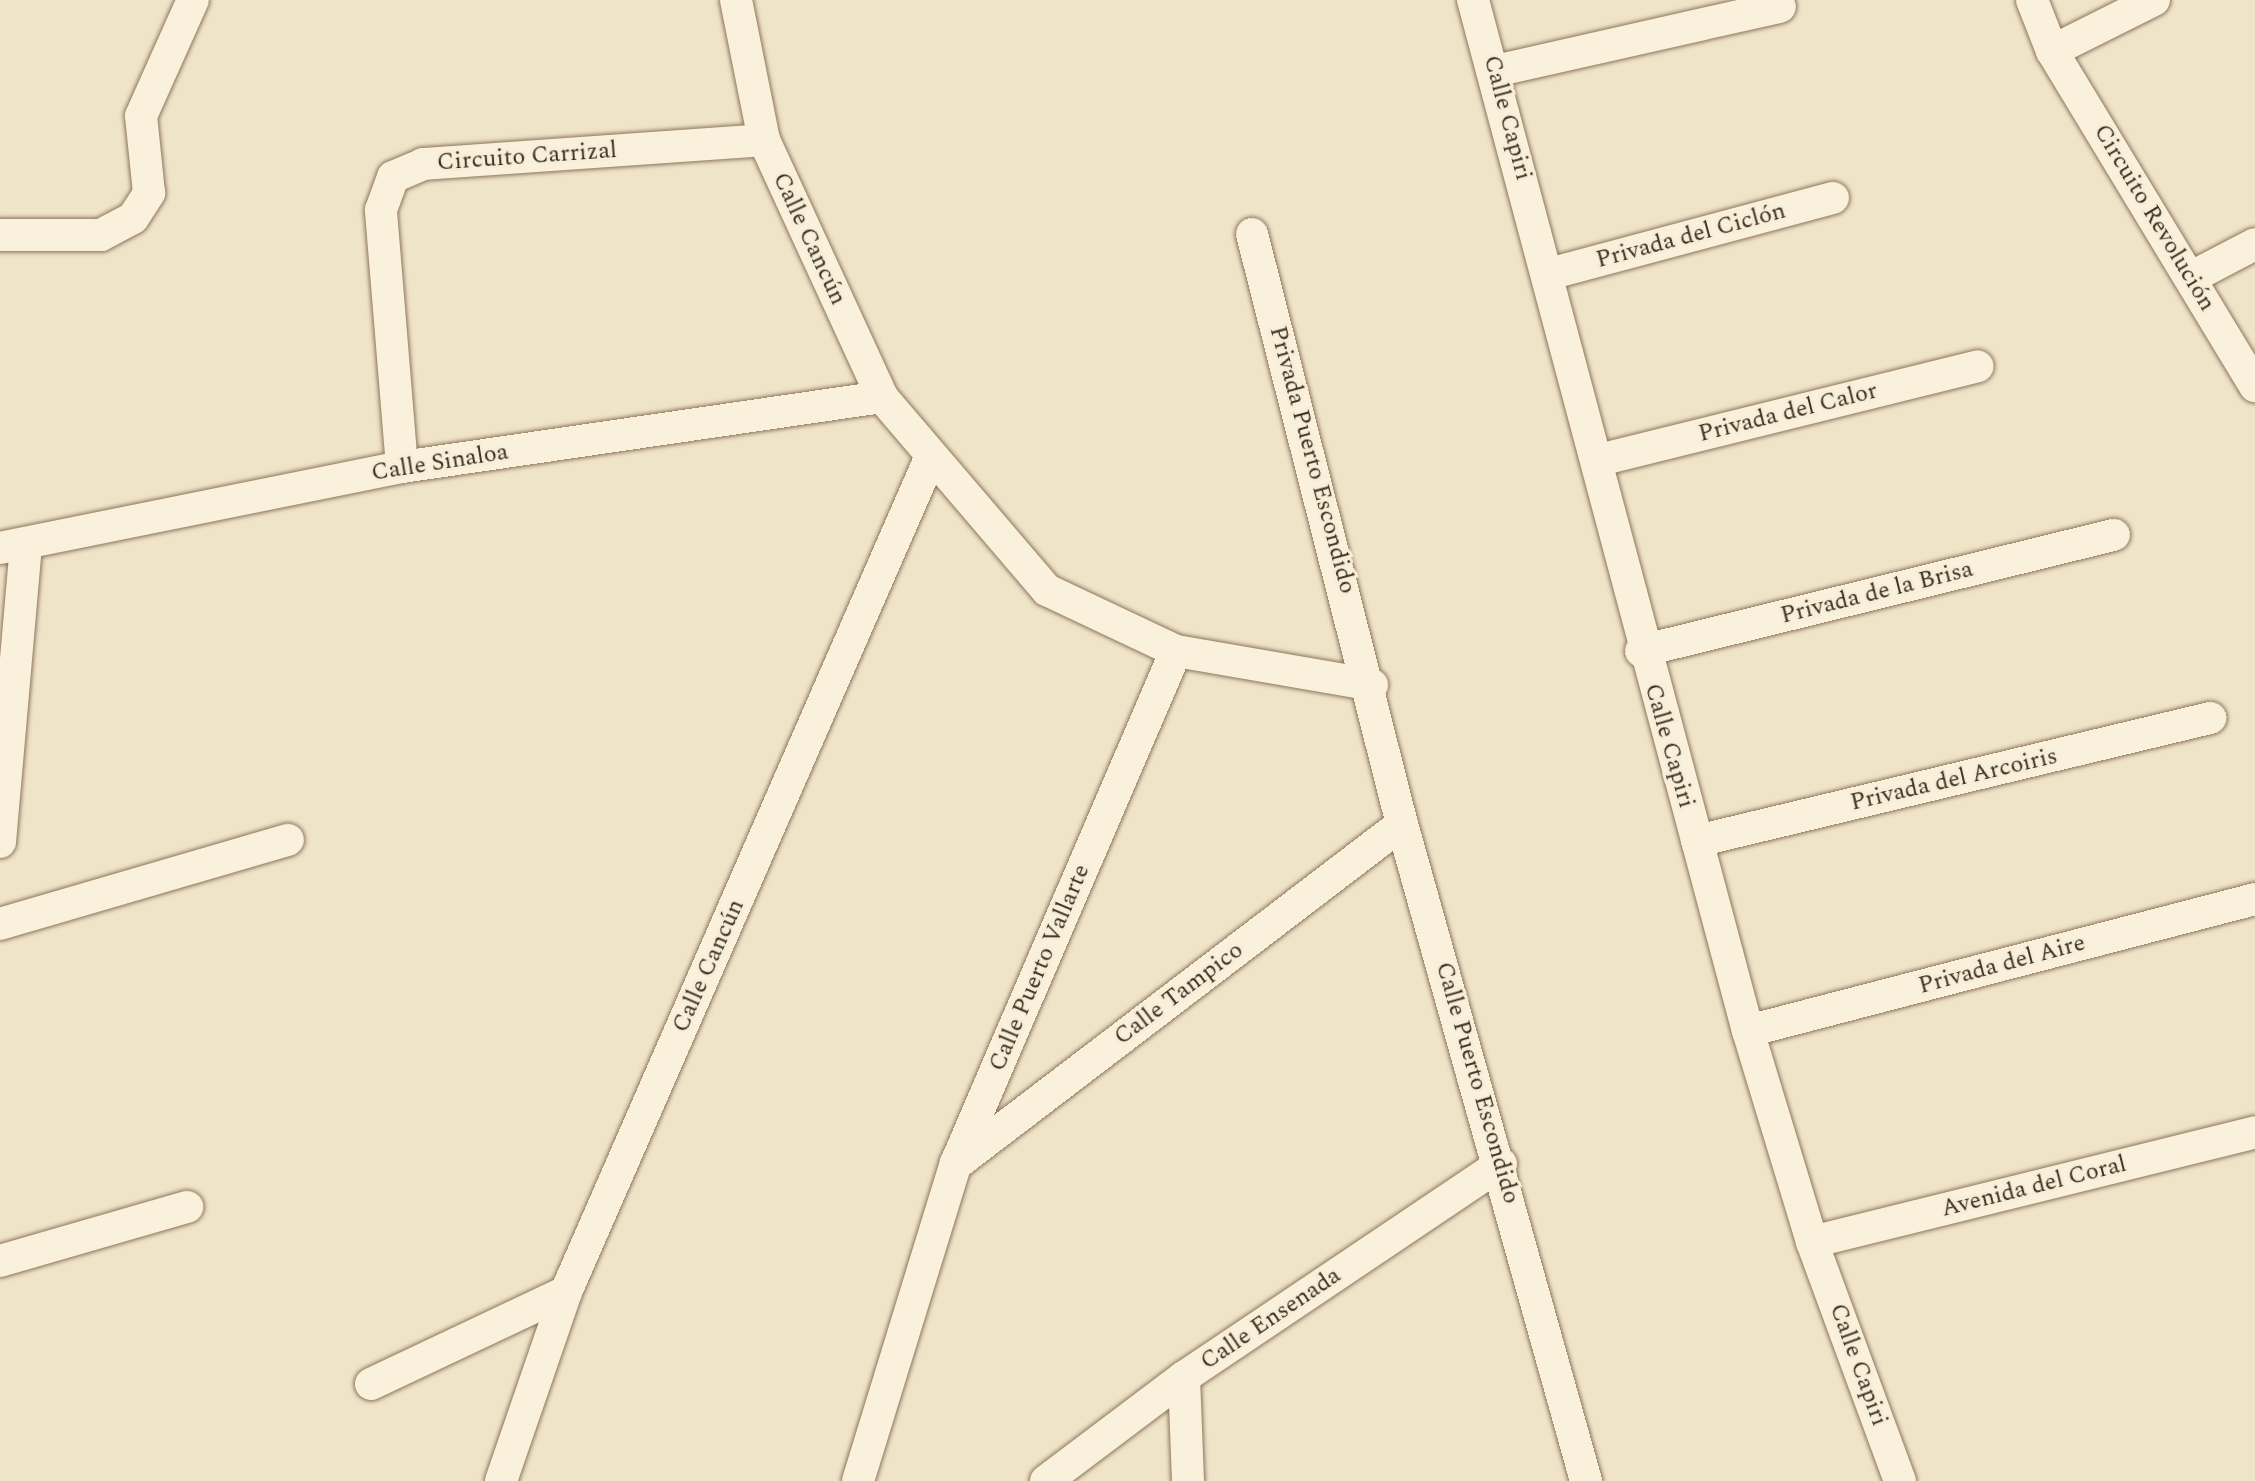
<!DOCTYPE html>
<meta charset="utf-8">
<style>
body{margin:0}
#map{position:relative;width:2255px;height:1481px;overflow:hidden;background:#f0e4c8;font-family:Spectral,serif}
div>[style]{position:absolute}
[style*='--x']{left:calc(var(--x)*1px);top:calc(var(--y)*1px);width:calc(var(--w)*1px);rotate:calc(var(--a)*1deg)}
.roads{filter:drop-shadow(0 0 2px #8d765c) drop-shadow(0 0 2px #8d765c)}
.minor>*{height:32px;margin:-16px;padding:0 16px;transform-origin:16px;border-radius:16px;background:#faf1dc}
span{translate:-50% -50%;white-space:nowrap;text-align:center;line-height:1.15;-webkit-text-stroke:6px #f7eed8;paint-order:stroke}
.street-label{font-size:24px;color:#3d2e20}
</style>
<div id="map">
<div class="roads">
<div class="minor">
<div style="--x:736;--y:0;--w:143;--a:78.7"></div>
<div style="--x:764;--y:140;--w:283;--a:65.3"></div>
<div style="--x:882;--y:397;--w:254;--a:49.5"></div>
<div style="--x:1047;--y:590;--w:143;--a:25.3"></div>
<div style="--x:1176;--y:651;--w:199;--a:9.8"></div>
<div style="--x:1473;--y:0;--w:1067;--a:75.07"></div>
<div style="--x:1748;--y:1031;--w:220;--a:73.1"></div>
<div style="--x:1812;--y:1242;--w:255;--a:69.8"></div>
<div style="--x:2032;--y:0;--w:55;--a:68.6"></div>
<div style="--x:2052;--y:51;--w:392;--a:58.8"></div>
<div style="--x:2052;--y:51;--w:114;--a:-26.6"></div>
<div style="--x:1495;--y:71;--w:292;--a:-12.7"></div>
<div style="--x:1252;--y:234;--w:609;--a:75.74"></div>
<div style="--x:1402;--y:824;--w:682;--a:74.35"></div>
<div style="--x:0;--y:235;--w:101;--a:0"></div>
<div style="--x:101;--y:235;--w:36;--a:-28"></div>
<div style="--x:133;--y:218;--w:30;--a:-57"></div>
<div style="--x:149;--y:193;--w:77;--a:-95.9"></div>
<div style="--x:141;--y:116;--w:127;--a:-65.9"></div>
<div style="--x:1549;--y:274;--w:294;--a:-15"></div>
<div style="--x:2190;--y:278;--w:73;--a:-27.6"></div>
<div style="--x:1599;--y:460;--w:390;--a:-13.9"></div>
<div style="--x:402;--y:467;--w:258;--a:-94.7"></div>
<div style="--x:381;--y:210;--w:35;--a:-70"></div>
<div style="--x:393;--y:177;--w:33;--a:-23"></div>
<div style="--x:423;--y:164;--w:342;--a:-4"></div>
<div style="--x:0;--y:548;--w:410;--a:-11.4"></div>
<div style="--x:402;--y:467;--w:485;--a:-8.3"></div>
<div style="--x:1641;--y:651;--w:487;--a:-13.8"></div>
<div style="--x:1697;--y:841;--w:528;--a:-13.48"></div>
<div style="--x:0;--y:842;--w:299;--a:-85"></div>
<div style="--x:0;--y:924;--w:300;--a:-16.3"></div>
<div style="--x:1748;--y:1031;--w:524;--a:-14.59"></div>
<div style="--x:959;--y:1162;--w:557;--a:-37.34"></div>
<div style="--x:1812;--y:1242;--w:456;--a:-13.9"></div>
<div style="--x:0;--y:1261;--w:195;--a:-16.1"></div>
<div style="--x:1184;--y:1377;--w:104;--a:87.8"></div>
<div style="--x:371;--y:1384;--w:216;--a:-25.3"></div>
<div style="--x:501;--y:1481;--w:200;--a:-71"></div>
<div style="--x:566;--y:1292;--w:912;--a:-66.41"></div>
<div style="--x:858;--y:1481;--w:333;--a:-72.9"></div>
<div style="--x:956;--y:1163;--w:557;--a:-66.75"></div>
<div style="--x:1046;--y:1481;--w:173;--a:-37"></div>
<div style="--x:1184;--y:1377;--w:382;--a:-33.9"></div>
</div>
</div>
<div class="street-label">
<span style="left:1507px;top:118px;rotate:75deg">Calle Capiri</span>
<span style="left:527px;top:157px;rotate:-4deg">Circuito Carrizal</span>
<span style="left:2154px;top:218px;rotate:59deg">Circuito Revolución</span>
<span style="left:1691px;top:236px;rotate:-15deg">Privada del Ciclón</span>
<span style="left:809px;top:239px;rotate:65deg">Calle Cancún</span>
<span style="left:1788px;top:413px;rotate:-14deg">Privada del Calor</span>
<span style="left:1312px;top:460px;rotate:75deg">Privada Puerto Escondido</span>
<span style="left:440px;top:463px;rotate:-9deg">Calle Sinaloa</span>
<span style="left:1877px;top:593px;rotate:-14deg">Privada de la Brisa</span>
<span style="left:1669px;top:746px;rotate:74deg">Calle Capiri</span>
<span style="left:1954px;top:780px;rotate:-13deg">Privada del Arcoiris</span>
<span style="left:2002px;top:965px;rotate:-15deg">Privada del Aire</span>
<span style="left:709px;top:966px;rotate:-66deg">Calle Cancún</span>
<span style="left:1040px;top:968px;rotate:-67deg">Calle Puerto Vallarte</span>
<span style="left:1179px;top:994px;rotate:-37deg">Calle Tampico</span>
<span style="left:1477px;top:1083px;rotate:74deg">Calle Puerto Escondido</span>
<span style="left:2034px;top:1187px;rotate:-14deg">Avenida del Coral</span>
<span style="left:1271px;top:1319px;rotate:-34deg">Calle Ensenada</span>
<span style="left:1858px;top:1365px;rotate:70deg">Calle Capiri</span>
</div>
</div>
